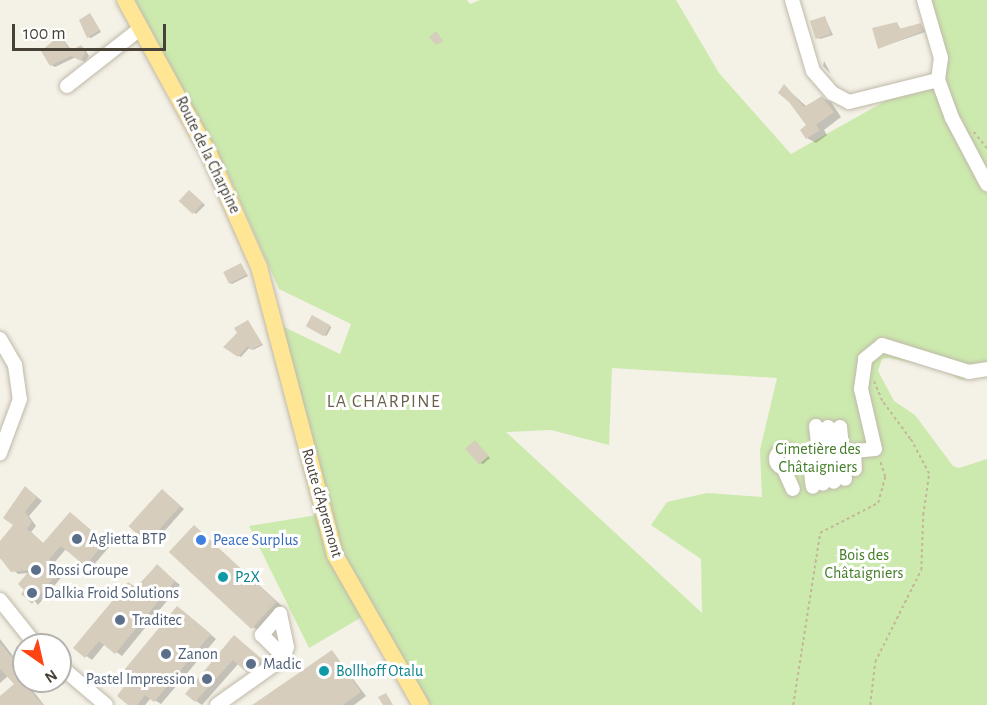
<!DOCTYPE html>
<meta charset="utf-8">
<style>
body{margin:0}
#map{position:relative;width:987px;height:705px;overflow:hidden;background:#f4f1e7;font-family:"Alegreya Sans",sans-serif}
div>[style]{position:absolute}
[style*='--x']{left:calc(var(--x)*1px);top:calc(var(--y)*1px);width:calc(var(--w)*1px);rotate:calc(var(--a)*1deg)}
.green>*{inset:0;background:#cceaae}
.shadow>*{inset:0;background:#0003;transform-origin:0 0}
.building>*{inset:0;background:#d6cdbc;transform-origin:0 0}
.path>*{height:1.5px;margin-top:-0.75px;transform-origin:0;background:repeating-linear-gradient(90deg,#c3b69a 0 3px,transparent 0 6px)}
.roads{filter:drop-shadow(0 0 2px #c0b9a9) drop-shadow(0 0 2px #c0b9a9)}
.minor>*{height:14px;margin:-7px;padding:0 7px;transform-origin:7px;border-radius:7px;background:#fff}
.minor>.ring{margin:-7px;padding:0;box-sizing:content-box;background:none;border:14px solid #fff;border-radius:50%}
.major>*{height:16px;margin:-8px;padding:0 8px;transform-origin:8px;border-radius:8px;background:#ffe695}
.dots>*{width:16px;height:16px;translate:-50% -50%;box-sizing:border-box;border:3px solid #fff;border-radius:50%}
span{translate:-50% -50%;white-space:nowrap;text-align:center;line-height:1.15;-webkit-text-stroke:6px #fff;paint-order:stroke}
.street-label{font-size:16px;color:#484236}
.park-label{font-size:16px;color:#427c26}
.service-label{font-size:16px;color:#4e5e75}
.left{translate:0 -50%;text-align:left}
.right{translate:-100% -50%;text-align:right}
.shop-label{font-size:16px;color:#366cbe}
.culture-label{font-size:16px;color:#0d838f}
.neighbourhood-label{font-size:18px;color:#6b604c;letter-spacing:1.5px}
.north{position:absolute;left:12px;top:633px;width:60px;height:60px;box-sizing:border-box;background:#fff;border:2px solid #b6b3af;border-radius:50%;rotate:146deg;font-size:16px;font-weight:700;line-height:24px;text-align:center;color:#484236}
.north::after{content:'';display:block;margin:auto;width:21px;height:27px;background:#ff4313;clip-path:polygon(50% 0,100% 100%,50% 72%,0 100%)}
.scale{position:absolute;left:12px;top:24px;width:154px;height:27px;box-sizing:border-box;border:3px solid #484236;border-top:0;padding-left:8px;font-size:18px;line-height:21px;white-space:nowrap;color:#484236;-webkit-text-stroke:4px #fff;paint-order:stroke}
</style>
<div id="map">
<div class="green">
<div style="clip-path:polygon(evenodd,135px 0,467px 0,470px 4px,480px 0,676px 0,719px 73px,791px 154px,946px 67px,929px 0,987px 0,987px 377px,960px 380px,942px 369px,889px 358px,882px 359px,878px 371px,894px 401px,915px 415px,953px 466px,959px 468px,987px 459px,987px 705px,429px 705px,342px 558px,280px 325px,340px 354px,351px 324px,279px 289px,229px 176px,135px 0,612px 368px,777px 378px,760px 450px,762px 497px,707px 493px,667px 502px,651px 525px,701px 559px,702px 613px,506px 432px,551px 430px,609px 445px,612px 368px)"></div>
<div style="clip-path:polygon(317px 515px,334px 568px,362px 617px,309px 648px,249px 526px)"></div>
</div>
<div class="shadow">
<div style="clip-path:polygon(90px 15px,101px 32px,91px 38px,88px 37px)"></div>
<div style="clip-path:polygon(825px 18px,833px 35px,820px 39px,817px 37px)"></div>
<div style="clip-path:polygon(897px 23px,901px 30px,921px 24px,925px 32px,879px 48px)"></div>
<div style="clip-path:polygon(61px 36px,72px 51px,81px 46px,85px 49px,89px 56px,85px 62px,76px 57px,55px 67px,51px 65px)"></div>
<div style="clip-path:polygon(824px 61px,831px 74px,823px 66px)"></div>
<div style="clip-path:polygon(784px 86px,807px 107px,823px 98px,831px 102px,841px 117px,824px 130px,827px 135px,816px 143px,807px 138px,808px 126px)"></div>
<div style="clip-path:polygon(192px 193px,205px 205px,196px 214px,181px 201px)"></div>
<div style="clip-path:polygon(241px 265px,248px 276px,232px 284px,230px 283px)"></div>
<div style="left:313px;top:317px;width:21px;height:10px;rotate:29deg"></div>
<div style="clip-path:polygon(248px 321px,263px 345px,253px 350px,250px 347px,241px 357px,225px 347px)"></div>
<div style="clip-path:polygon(475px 442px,490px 458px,483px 464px,480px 463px)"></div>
<div style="clip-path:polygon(30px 491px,42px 501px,29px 516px,36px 526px,31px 532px,44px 544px,75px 517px,110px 546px,91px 568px,66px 549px,54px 563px,65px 573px,38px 605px,26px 590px,29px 573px,18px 574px,0 558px,0 543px,15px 525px)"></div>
<div style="clip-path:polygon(166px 494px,184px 509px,153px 544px,149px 541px)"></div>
<div style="clip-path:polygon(195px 527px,282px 606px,259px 631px,253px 627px)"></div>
<div style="clip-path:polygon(157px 566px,180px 585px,122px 656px,105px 644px,92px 660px,75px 648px)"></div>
<div style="clip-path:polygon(183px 611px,216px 639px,161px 704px,151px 698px,145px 705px,130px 705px,131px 681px)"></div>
<div style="clip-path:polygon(234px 637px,268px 664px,254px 675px,239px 663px,202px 705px,196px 701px)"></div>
<div style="clip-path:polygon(0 639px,20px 665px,16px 669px,44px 705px,0 705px,0 698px,16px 685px,8px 676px,0 683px)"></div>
<div style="clip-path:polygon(332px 651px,366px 696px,354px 705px,255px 705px)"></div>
</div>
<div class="building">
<div style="clip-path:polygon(90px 13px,100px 30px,87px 38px,79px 20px)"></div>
<div style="left:825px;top:16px;width:19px;height:16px;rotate:72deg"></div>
<div style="clip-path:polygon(897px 22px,899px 29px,921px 23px,923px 31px,878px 49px,872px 28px)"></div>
<div style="clip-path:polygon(436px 31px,443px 41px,436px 45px,429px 37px)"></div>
<div style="clip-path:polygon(60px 35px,70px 51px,81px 45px,85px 53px,81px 61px,71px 56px,50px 66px,41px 51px)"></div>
<div style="clip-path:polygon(784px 84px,804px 107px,822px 96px,834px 112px,816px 125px,820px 130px,806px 139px,800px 130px,806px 125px,789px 102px,778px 93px)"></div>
<div style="left:189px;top:190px;width:19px;height:15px;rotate:43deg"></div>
<div style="left:241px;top:263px;width:13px;height:20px;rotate:63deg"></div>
<div style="left:312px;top:315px;width:21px;height:13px;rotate:29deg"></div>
<div style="clip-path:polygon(248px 320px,262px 344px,250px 350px,248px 346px,238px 357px,223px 347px,237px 333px,234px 328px)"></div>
<div style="left:475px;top:440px;width:21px;height:13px;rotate:49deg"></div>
<div style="clip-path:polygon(25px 486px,37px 497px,25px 512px,32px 522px,27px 529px,43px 543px,70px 512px,105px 542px,85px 566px,61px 546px,49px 559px,61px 569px,32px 604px,21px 594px,24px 590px,18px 584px,30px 570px,11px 572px,0 558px,0 541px,13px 525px,3px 518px)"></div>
<div style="left:162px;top:489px;width:25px;height:50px;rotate:42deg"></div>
<div style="left:194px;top:525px;width:113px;height:37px;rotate:43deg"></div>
<div style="clip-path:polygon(157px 564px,175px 581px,115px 654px,99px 641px,85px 658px,73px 648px,128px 582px,137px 588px)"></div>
<div style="clip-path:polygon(177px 606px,211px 634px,154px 702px,145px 695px,137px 705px,128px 705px,117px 696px,128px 681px,120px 675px)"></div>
<div style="clip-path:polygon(234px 635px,263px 660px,247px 673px,233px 660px,195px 702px,185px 694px)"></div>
<div style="clip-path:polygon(0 643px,15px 661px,11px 665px,20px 679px,43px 705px,0 705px,0 696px,14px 684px,0 669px)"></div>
<div style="clip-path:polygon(332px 650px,361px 692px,343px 705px,252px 705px)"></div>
<div style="clip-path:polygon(386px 693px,393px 705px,383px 705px,378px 697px)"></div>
</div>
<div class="path">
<div style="--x:974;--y:132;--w:21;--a:51"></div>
<div style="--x:793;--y:705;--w:174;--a:-81.1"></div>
<div style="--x:820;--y:533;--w:65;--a:-27.3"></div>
<div style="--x:878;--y:503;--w:27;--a:-75"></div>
<div style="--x:885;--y:477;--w:16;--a:-108"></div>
<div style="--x:870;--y:705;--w:43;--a:-83.4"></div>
<div style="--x:875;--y:662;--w:103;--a:-63.4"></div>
<div style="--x:921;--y:570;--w:55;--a:-87.9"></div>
<div style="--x:923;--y:515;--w:41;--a:-81.7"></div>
<div style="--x:929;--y:474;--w:40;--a:-118"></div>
<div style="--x:910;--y:439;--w:47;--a:-126.4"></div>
<div style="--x:882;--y:401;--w:21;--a:-113"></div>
</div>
<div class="roads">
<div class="minor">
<div style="--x:792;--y:0;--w:74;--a:73.5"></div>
<div style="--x:813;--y:71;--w:29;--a:49"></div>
<div style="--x:832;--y:93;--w:19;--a:28"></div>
<div style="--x:849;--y:102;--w:92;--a:-13.9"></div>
<div style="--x:924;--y:0;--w:60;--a:73.7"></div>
<div style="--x:941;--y:58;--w:22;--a:98"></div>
<div style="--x:938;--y:80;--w:40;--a:69.8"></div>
<div style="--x:952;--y:118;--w:75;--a:62.1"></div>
<div style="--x:67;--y:86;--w:94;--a:-38.1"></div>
<div style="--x:0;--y:339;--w:30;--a:60"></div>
<div style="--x:15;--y:365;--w:34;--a:82"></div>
<div style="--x:20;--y:399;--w:58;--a:110.3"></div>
<div style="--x:816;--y:426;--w:58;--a:83.1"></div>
<div style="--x:828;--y:427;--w:55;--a:83.8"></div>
<div style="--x:840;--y:427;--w:52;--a:84.5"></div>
<div class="ring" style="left:776px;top:450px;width:4px;height:4px"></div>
<div style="--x:854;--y:452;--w:17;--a:87"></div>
<div style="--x:809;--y:456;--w:31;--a:83"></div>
<div style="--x:794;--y:457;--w:81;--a:-5.6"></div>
<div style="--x:875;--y:449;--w:62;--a:-103.1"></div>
<div style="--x:861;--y:389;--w:30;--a:-82"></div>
<div style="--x:865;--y:359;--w:22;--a:-39"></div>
<div style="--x:882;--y:345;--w:91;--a:17.2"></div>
<div style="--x:969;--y:372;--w:18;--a:-9"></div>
<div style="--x:783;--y:467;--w:24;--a:66"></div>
<div style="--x:0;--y:600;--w:58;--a:51.3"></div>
<div style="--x:60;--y:666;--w:60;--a:40.3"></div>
<div style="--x:217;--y:705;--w:80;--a:-35.3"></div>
<div style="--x:282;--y:659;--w:13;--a:-67"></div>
<div style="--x:287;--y:647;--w:34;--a:-102"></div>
<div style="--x:280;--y:614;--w:28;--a:131"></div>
<div style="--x:262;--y:635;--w:30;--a:45"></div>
</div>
<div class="major">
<div style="--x:125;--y:0;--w:178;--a:61.4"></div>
<div style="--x:210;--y:156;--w:121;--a:66.2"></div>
<div style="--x:259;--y:267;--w:298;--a:75.2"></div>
<div style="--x:335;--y:555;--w:173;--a:60.2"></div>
</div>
</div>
<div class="dots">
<div style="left:77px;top:539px;background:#5c6f8a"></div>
<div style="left:201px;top:540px;background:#3f7fe0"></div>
<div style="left:36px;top:570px;background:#5c6f8a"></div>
<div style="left:223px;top:577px;background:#0f9aa8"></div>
<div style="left:32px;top:593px;background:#5c6f8a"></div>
<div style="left:120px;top:620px;background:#5c6f8a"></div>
<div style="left:166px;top:654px;background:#5c6f8a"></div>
<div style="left:251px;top:664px;background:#5c6f8a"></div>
<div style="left:324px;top:671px;background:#0f9aa8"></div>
<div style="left:207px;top:679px;background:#5c6f8a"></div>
</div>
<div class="street-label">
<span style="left:208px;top:155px;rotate:64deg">Route de la Charpine</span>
<span style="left:322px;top:503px;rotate:74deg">Route d'Apremont</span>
</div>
<div class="park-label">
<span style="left:818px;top:458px">Cimetière des<br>Châtaigniers</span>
<span style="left:864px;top:564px">Bois des<br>Châtaigniers</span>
</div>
<div class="service-label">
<span class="left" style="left:89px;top:539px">Aglietta BTP</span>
<span class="left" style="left:48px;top:570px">Rossi Groupe</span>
<span class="left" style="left:44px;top:593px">Dalkia Froid Solutions</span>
<span class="left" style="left:132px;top:620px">Traditec</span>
<span class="left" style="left:178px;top:654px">Zanon</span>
<span class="left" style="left:263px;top:664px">Madic</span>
<span class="right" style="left:195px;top:679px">Pastel Impression</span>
</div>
<div class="shop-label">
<span class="left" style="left:213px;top:540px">Peace Surplus</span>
</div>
<div class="culture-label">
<span class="left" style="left:235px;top:577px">P2X</span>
<span class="left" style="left:336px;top:671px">Bollhoff Otalu</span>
</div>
<div class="neighbourhood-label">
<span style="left:384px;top:402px">LA CHARPINE</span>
</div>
<div class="north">N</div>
<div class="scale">100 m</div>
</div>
